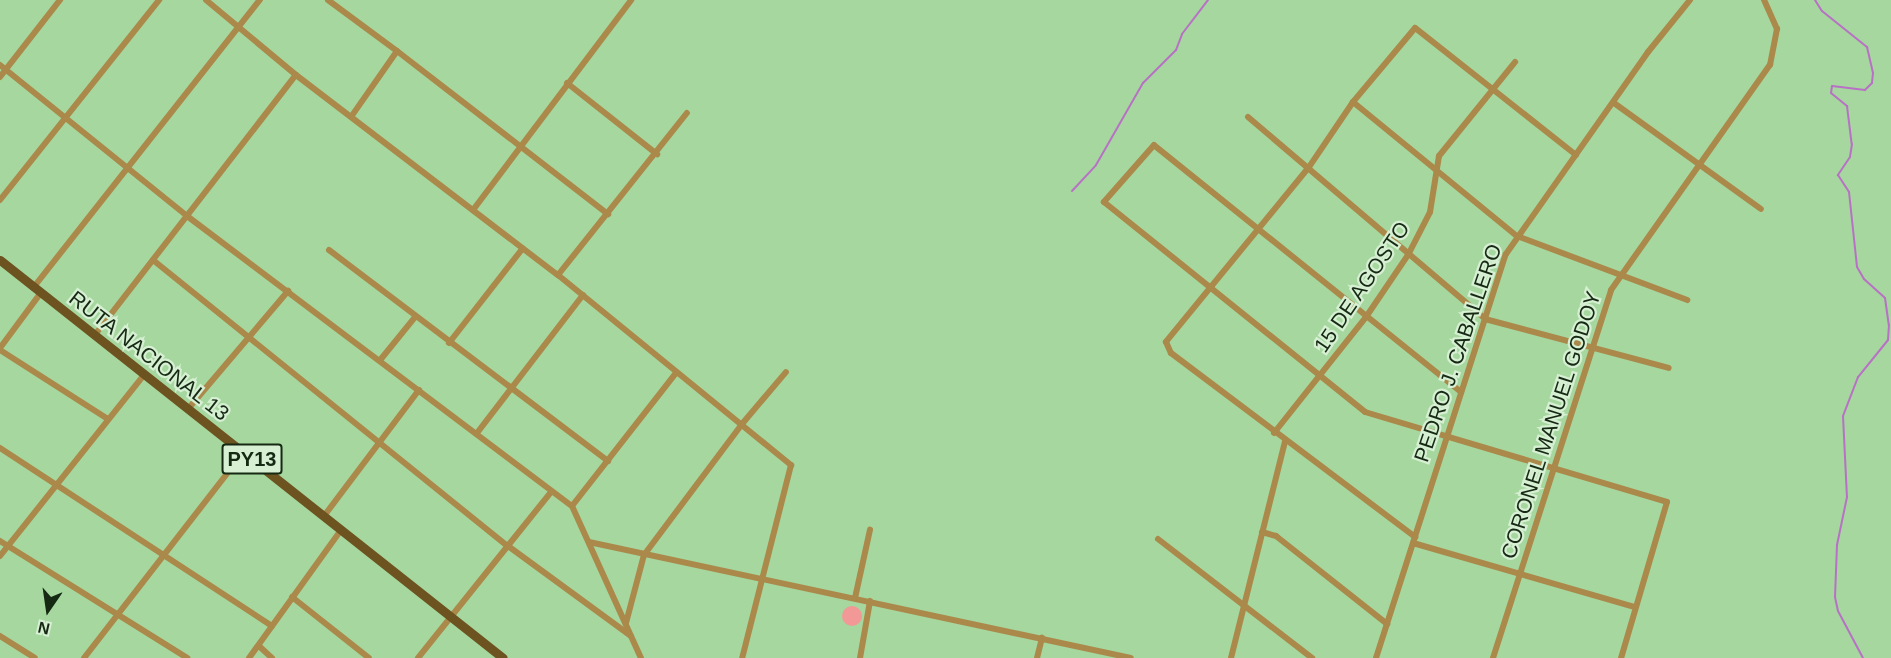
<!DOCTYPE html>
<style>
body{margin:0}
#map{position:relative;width:1891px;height:658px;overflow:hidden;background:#a5d79f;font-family:Arial,sans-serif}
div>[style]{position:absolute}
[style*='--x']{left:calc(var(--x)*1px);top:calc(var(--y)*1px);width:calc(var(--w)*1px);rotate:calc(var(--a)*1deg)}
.green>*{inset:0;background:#f29896}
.round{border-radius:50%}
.stream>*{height:2px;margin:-1px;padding:0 1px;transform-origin:1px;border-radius:1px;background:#b971c5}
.minor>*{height:6px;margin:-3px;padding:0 3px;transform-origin:3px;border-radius:3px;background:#ab894a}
.trunk>*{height:9px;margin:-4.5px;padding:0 4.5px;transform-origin:4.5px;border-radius:4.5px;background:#6d5320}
span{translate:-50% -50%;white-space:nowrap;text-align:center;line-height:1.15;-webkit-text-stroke:4.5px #d7f0d4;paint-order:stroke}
.shield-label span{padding:2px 4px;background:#d7f0d4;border:2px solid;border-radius:4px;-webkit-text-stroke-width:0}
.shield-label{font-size:20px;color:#152913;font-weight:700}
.street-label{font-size:21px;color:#152913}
.north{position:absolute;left:18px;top:580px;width:60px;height:60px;-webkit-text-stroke:4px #d7f0d4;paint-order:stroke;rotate:193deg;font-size:16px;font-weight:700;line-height:24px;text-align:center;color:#152913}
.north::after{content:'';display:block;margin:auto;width:21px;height:27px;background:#152913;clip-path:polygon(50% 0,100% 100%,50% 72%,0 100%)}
</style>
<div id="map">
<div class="green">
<div class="round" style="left:842px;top:606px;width:20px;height:20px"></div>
</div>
<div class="stream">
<div style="--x:1815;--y:0;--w:13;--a:58"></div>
<div style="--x:1822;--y:11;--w:58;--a:38.7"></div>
<div style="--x:1867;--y:47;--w:27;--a:77"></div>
<div style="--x:1873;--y:73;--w:10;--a:96"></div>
<div style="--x:1872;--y:83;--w:10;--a:135"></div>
<div style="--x:1865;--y:90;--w:33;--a:-173"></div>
<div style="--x:1832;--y:86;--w:7;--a:98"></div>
<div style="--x:1831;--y:93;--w:21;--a:39"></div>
<div style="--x:1847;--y:106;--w:38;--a:83"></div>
<div style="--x:1852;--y:144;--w:13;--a:99"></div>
<div style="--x:1850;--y:157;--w:22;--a:124"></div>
<div style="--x:1838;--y:175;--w:20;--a:57"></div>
<div style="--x:1849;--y:192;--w:75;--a:83.9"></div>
<div style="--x:1857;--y:267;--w:14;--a:60"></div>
<div style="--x:1864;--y:279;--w:28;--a:42"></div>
<div style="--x:1885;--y:298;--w:27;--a:82"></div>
<div style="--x:1889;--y:325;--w:15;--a:94"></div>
<div style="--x:1888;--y:340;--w:48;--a:129"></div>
<div style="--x:1858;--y:377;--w:42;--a:111"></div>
<div style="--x:1843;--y:416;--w:81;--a:87.2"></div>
<div style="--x:1847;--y:497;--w:49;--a:101.8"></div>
<div style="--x:1837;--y:545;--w:52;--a:92.2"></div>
<div style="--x:1835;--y:597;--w:14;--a:78"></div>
<div style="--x:1838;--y:611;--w:53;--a:62"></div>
<div style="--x:1072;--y:191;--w:35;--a:-47"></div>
<div style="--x:1096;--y:165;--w:95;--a:-60.2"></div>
<div style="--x:1143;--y:83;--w:47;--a:-45"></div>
<div style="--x:1176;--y:50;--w:17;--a:-69"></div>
<div style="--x:1182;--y:34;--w:43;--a:-52.6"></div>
</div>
<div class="minor">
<div style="--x:206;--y:0;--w:117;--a:39.8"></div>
<div style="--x:296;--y:75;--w:330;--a:37.4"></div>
<div style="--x:558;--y:275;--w:301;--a:39.2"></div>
<div style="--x:791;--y:465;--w:199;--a:104.2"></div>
<div style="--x:328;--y:0;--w:86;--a:36.5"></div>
<div style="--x:397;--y:51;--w:80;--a:124.9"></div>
<div style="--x:397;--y:51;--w:267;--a:37.7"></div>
<div style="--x:0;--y:65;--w:240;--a:38.9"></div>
<div style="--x:187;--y:216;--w:482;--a:37"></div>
<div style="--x:572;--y:506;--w:167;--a:65.6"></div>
<div style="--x:0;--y:77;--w:98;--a:-52.1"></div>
<div style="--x:567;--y:83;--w:115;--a:38.3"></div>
<div style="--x:1353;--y:102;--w:78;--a:124.1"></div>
<div style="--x:1309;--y:167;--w:226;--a:129.3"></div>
<div style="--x:1166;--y:342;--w:12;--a:66"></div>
<div style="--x:1171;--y:353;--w:306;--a:37"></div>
<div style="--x:1614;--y:103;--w:181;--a:35.8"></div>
<div style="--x:1248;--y:117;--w:311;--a:40.4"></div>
<div style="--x:1485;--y:319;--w:190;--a:14.9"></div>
<div style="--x:1576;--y:155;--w:205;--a:-141.7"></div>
<div style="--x:1415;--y:28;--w:97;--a:130"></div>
<div style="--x:1353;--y:102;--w:212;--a:39.3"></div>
<div style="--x:1517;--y:236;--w:182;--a:20.6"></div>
<div style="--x:0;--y:200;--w:256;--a:-51.5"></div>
<div style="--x:473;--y:210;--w:263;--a:-53"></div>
<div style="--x:329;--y:250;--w:350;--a:37.1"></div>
<div style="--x:153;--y:260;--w:456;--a:38.9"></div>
<div style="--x:508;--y:546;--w:152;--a:36.2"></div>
<div style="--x:558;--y:275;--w:207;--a:-51.5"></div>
<div style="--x:33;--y:288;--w:367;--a:-51.8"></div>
<div style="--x:94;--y:336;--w:330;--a:-52.3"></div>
<div style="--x:449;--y:343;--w:120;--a:-52.1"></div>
<div style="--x:0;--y:348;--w:67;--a:-53.5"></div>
<div style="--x:0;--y:350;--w:128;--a:32.6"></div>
<div style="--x:381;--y:359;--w:54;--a:-51"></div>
<div style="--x:1461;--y:392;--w:394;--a:-141.2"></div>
<div style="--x:1154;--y:145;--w:76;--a:131.3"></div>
<div style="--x:1104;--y:202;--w:335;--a:38.8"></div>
<div style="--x:1365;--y:412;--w:315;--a:16.6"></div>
<div style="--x:1667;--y:502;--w:163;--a:106.4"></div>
<div style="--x:188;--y:409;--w:155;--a:-49.7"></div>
<div style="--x:477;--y:433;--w:174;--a:-52.5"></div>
<div style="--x:1274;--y:433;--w:148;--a:-51.6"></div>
<div style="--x:1366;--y:317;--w:75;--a:-55.9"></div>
<div style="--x:1408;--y:255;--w:48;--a:-62.9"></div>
<div style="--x:1430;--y:212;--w:57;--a:-80.9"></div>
<div style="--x:1439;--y:156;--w:121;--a:-51"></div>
<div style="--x:0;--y:448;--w:325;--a:33.2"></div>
<div style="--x:572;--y:506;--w:169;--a:-52"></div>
<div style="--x:324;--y:516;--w:158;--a:-53"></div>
<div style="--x:1262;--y:532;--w:15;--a:16"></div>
<div style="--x:1276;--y:536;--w:142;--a:38.4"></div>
<div style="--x:1158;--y:539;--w:195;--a:37.7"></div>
<div style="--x:0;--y:541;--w:221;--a:32"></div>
<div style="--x:589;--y:542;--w:554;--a:12.08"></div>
<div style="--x:1413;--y:543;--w:231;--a:16.1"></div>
<div style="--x:0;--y:556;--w:231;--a:-51.5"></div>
<div style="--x:292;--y:597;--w:98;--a:38.4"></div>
<div style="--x:855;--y:598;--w:70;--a:-77.6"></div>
<div style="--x:626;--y:623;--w:70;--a:-75.2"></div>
<div style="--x:644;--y:555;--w:164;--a:-53.2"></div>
<div style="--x:742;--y:424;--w:68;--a:-49.8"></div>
<div style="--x:0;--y:636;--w:41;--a:32.2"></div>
<div style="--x:259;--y:646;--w:18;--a:43"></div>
<div style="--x:84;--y:658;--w:261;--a:-52.2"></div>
<div style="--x:249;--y:658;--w:158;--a:-54.3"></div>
<div style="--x:418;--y:658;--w:213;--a:-51.3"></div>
<div style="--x:860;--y:658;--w:58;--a:-80"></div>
<div style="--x:1037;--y:658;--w:21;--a:-76"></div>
<div style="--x:1231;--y:658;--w:224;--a:-76"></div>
<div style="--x:1376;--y:658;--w:424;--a:-72.2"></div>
<div style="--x:1506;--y:254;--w:247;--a:-54.9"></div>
<div style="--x:1648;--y:52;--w:67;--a:-51.1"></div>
<div style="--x:1493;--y:658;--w:386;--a:-72.2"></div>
<div style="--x:1611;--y:290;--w:276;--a:-54.8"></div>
<div style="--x:1770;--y:65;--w:37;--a:-79"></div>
<div style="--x:1777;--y:29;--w:32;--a:-114"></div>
</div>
<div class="trunk">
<div style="--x:0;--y:260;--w:641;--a:38.35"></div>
</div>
<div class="shield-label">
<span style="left:252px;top:459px">PY13</span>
</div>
<div class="street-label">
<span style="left:1362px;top:287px;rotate:-56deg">15 DE AGOSTO</span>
<span style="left:1458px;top:353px;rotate:-71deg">PEDRO J. CABALLERO</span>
<span style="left:149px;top:356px;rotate:38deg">RUTA NACIONAL 13</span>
<span style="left:1551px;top:425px;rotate:-72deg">CORONEL MANUEL GODOY</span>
</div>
<div class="north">N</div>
</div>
